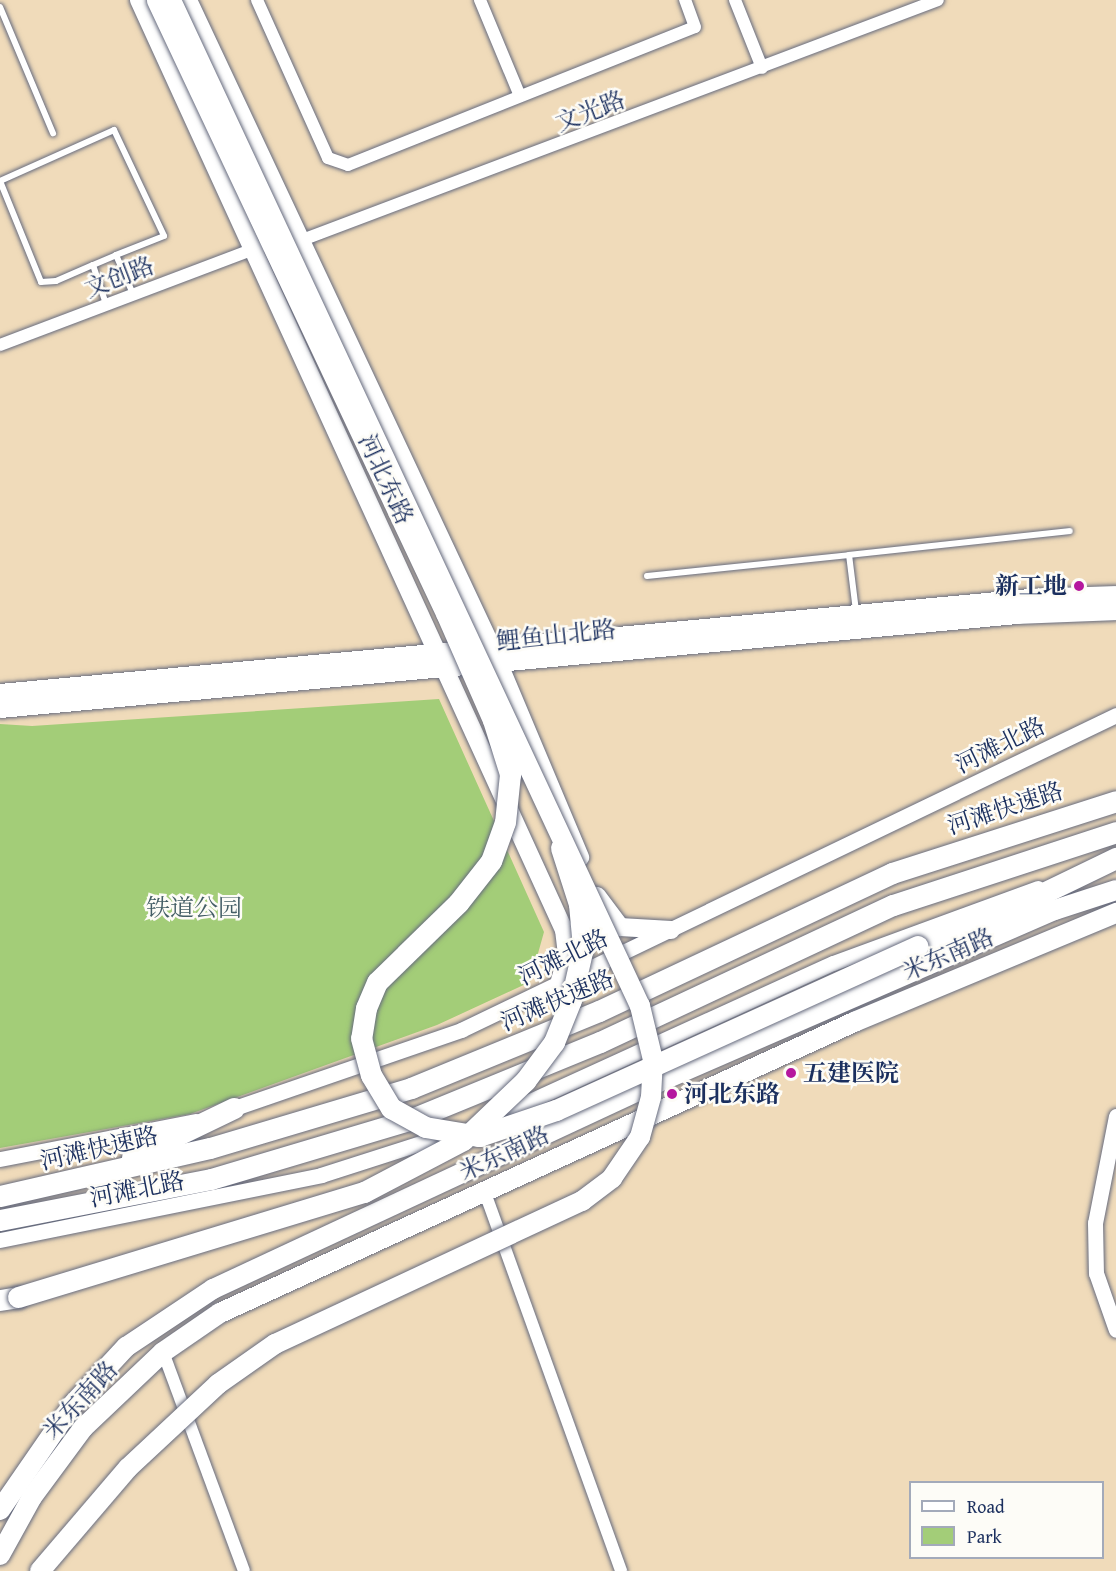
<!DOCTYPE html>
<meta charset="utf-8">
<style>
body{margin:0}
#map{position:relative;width:1116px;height:1571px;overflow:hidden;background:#f0dbba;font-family:"Gentium Book Plus","Noto Serif SC",serif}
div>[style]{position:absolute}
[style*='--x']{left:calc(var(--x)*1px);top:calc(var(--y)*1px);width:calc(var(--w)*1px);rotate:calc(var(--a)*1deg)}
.green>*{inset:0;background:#a3cd78}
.roads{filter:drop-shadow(0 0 2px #666b7e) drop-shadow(0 0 2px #666b7e)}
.service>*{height:6px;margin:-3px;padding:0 3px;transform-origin:3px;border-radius:3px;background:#fff}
.minor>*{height:12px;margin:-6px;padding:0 6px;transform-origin:6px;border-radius:6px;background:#fff}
.tertiary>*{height:15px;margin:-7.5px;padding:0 7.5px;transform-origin:7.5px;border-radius:7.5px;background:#fff}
.secondary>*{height:18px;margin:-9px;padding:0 9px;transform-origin:9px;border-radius:9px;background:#fff}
.primary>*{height:20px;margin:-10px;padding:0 10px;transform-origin:10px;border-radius:10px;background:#fff}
.trunk>*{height:21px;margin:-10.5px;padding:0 10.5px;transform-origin:10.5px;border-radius:10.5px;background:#fff}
.bridges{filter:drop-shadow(0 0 2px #666b7e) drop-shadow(0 0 2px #666b7e)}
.primary-bridge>*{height:20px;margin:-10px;padding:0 10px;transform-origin:10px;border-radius:10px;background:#fff}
.trunk-bridge>*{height:21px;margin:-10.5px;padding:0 10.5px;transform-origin:10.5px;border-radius:10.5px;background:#fff}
.dots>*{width:16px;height:16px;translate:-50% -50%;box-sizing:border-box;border:3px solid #fdfcf7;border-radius:50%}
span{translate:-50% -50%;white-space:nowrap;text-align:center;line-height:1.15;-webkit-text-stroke:5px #fdfcf7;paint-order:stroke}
.street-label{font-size:24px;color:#1b2f5e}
.poi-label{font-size:24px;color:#1b2f5e;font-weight:700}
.right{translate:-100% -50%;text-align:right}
.left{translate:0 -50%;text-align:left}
.park-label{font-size:24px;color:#445e66}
.legend{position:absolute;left:909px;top:1481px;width:195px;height:78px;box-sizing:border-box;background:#fdfcf7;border:2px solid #a3aaba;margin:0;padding:8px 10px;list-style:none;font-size:18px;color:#1b2f5e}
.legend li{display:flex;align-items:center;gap:12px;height:30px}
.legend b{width:30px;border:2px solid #a3aaba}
</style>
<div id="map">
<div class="green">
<div style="clip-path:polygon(439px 699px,544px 932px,530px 982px,437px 1025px,190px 1114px,0 1148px,0 724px,32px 726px)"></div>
</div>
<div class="roads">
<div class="service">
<div style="--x:0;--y:7;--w:137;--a:67.2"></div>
<div style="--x:0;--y:181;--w:125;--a:-24.1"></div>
<div style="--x:114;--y:130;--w:117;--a:64.7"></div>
<div style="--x:164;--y:236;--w:52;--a:158.4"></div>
<div style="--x:116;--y:255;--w:43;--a:66.4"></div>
<div style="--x:0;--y:181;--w:109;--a:67.9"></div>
<div style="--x:41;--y:282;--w:15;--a:-4"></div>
<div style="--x:56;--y:281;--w:40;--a:-23.4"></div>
<div style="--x:93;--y:265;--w:41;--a:71.6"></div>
<div style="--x:93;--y:265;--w:25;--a:-23"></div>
<div style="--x:647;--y:576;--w:203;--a:-5.9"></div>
<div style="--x:856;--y:611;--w:56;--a:-97.1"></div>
<div style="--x:849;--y:555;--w:222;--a:-6.2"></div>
</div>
<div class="minor">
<div style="--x:257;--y:0;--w:173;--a:65.8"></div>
<div style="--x:328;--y:158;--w:21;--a:19"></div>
<div style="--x:348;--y:165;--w:373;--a:-21.7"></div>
<div style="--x:695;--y:27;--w:29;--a:-110"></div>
<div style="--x:480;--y:0;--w:104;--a:67.4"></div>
<div style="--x:735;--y:0;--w:73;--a:68.3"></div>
<div style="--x:294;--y:243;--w:688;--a:-20.67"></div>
<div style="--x:0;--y:345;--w:277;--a:-20.7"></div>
<div style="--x:484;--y:1190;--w:405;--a:70.2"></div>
<div style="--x:163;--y:1352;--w:233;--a:69.7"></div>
</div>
<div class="tertiary">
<div style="--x:226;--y:1111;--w:249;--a:-19"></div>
<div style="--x:461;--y:1030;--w:727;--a:-25.68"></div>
<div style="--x:1116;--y:1116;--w:109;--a:101.1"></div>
<div style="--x:1095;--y:1223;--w:50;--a:88.9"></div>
<div style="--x:1096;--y:1273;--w:60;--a:70.7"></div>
<div style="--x:486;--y:1121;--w:381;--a:-24.5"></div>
<div style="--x:833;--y:963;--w:218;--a:-20.1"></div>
<div style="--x:0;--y:1159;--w:199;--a:-11"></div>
<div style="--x:0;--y:1240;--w:328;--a:-11.4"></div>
<div style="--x:321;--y:1175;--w:138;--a:-17.8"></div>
</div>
<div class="secondary">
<div style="--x:139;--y:0;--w:1023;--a:65.44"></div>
<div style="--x:564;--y:930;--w:26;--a:83"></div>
<div style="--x:567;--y:956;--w:29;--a:106"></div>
<div style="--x:188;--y:0;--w:718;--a:64.86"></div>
<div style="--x:493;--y:650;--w:225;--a:67.2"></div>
<div style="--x:0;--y:693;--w:1034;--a:-5.27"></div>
<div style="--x:1030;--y:598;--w:86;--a:-2"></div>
<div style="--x:0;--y:709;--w:1022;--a:-5.28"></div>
<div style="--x:1018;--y:615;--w:98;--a:-2.3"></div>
<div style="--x:597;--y:896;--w:39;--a:53"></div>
<div style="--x:620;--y:927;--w:51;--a:3.4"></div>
</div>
<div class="primary">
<div style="--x:0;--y:1510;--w:129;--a:-55.4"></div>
<div style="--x:73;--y:1404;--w:78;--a:-47.1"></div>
<div style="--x:126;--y:1347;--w:105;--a:-33.7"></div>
<div style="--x:213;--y:1289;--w:469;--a:-25"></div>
<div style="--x:638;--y:1091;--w:455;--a:-23.5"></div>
<div style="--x:1055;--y:910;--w:64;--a:-18.2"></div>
<div style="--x:0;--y:1555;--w:66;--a:-61.1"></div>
<div style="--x:32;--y:1497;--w:86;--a:-53.5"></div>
<div style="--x:83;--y:1428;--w:110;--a:-43.5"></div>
<div style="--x:163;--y:1352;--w:69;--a:-34.4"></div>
<div style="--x:220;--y:1313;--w:698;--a:-24.65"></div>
<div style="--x:854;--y:1022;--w:284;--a:-22.6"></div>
</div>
<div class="trunk">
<div style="--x:918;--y:946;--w:90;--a:-21.4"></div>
<div style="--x:1002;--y:913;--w:127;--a:-25.8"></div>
<div style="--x:132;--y:1157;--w:113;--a:-25.7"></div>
<div style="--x:0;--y:1196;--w:215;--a:-12.9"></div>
<div style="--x:210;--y:1148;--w:210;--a:-16.6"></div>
<div style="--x:411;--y:1088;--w:203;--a:-22.3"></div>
<div style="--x:599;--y:1011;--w:324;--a:-25.2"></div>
<div style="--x:892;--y:873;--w:235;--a:-17.8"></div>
<div style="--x:0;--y:1220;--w:215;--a:-11"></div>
<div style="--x:211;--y:1179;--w:210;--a:-16.6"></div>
<div style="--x:412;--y:1119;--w:203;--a:-22.3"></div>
<div style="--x:600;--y:1042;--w:323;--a:-25.1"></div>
<div style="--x:893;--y:905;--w:235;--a:-18.1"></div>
<div style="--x:0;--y:1300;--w:18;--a:-9"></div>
</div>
</div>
<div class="bridges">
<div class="primary-bridge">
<div style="--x:40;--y:1571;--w:135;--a:-49.5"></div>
<div style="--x:128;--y:1468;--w:123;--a:-43"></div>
<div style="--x:218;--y:1384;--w:70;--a:-35.1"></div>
<div style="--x:275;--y:1344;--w:339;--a:-25"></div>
<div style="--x:582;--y:1201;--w:38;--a:-37"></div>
<div style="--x:612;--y:1178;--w:50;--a:-55.7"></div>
<div style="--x:640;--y:1137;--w:41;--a:-74.6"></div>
<div style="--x:651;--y:1097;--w:37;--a:-87"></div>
<div style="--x:653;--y:1060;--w:56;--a:-103.5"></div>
<div style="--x:640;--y:1006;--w:1110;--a:-115"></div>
</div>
<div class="trunk-bridge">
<div style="--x:157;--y:0;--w:678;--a:64.76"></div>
<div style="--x:446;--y:613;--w:117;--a:66.3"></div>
<div style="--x:493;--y:720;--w:57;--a:72.5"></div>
<div style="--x:510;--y:774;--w:48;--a:95.9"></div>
<div style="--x:505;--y:822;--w:41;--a:109.7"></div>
<div style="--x:491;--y:861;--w:53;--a:128.2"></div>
<div style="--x:458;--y:903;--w:113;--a:135.7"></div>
<div style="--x:377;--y:982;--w:28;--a:113"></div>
<div style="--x:366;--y:1008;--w:30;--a:99"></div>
<div style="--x:361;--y:1038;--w:38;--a:75"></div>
<div style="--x:371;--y:1075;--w:39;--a:59"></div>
<div style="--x:391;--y:1108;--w:39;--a:29"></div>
<div style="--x:425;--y:1127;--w:55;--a:9.5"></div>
<div style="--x:479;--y:1136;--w:81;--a:-18.7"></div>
<div style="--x:556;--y:1110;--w:397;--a:-24.4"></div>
<div style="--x:18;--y:1297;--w:362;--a:-16.9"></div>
<div style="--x:364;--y:1192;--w:112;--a:-27.7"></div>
<div style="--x:463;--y:1140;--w:86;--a:-43.6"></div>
<div style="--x:525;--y:1081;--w:49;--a:-53.4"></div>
<div style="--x:554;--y:1042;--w:45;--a:-68"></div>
<div style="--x:571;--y:1000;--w:54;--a:-77.2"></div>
<div style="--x:583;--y:947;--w:43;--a:-95.3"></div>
<div style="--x:579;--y:904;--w:59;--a:-107.8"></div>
</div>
</div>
<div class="dots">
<div style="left:1079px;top:586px;background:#b5179e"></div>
<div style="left:791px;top:1073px;background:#b5179e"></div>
<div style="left:672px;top:1094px;background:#b5179e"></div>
</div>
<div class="street-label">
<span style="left:590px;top:111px;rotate:-21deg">文光路</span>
<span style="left:119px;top:277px;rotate:-21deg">文创路</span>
<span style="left:386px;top:479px;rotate:65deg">河北东路</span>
<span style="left:556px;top:635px;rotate:-6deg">鲤鱼山北路</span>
<span style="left:1000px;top:745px;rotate:-26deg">河滩北路</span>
<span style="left:1005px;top:808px;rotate:-18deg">河滩快速路</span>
<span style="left:948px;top:954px;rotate:-23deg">米东南路</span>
<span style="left:563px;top:957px;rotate:-26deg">河滩北路</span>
<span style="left:557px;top:1000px;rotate:-23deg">河滩快速路</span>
<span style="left:99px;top:1148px;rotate:-13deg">河滩快速路</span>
<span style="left:504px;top:1153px;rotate:-25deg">米东南路</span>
<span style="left:137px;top:1189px;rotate:-11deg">河滩北路</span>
<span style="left:80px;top:1400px;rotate:-47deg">米东南路</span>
</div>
<div class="poi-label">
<span class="right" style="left:1067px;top:586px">新工地</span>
<span class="left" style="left:803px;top:1073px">五建医院</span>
<span class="left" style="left:684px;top:1094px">河北东路</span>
</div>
<div class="park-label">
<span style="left:194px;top:908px">铁道公园</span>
</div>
<ul class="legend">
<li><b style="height:8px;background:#fff"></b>Road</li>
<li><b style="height:16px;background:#a3cd78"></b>Park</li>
</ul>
</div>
